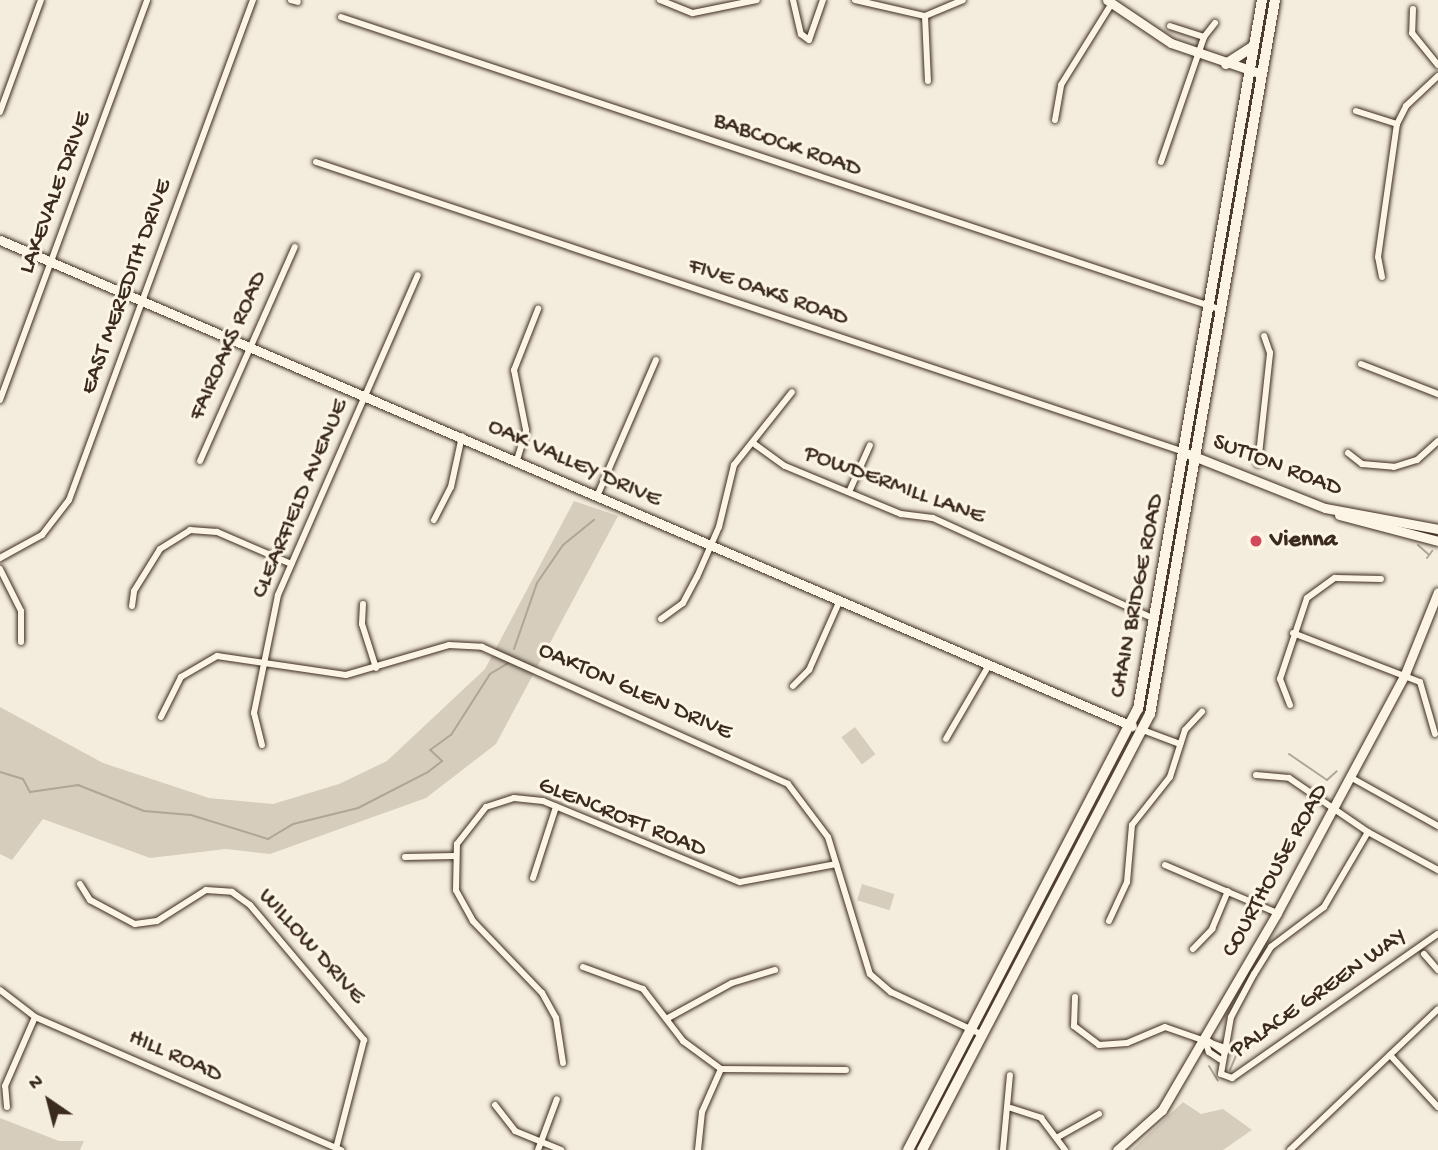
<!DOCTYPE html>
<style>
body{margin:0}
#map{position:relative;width:1438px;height:1150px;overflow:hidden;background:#f4eddd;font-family:"Gochi Hand",sans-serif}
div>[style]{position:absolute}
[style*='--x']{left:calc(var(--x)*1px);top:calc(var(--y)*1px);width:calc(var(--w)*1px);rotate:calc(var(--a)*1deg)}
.green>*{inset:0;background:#d6cdbd;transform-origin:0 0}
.stream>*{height:2px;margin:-1px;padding:0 1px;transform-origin:1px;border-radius:1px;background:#b0a596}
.roads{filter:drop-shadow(0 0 2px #3b2a1e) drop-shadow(0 0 2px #3b2a1e)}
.street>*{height:6px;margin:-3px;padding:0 3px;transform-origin:3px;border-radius:3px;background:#fcf5e5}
.secondary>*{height:9px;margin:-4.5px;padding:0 4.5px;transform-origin:4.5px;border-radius:4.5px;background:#fcf5e5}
.primary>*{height:10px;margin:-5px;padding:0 5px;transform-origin:5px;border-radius:5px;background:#fcf5e5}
.dots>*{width:19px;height:19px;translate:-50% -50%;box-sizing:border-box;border:4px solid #fcf5e5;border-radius:50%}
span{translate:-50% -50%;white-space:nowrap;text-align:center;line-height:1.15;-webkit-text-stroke:6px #fcf5e5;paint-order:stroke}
.street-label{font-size:24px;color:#3b2a1e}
.poi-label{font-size:24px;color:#3b2a1e;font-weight:700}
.left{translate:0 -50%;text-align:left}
.north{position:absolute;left:14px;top:1066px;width:70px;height:70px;-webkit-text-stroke:5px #fcf5e5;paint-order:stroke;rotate:325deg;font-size:19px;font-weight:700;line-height:28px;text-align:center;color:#3b2a1e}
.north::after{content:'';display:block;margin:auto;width:24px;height:32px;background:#3b2a1e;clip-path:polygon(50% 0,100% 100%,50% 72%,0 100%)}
</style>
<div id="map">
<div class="green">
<div style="clip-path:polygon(574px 501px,618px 516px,496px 744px,426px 798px,270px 854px,226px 849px,150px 858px,43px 819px,12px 860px,0 854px,0 707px,103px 763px,209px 798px,273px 804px,339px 784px,387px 761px,485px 669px)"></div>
<div style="left:855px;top:727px;width:34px;height:17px;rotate:53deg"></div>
<div style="left:862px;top:884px;width:34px;height:17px;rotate:17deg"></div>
<div style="clip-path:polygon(1183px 1102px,1201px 1114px,1223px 1109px,1252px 1130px,1223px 1150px,1132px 1150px)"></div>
<div style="clip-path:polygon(0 1118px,59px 1141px,84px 1141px,80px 1150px,0 1150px)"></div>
</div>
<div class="stream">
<div style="--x:1418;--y:545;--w:15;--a:42"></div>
<div style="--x:1427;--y:558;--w:9;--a:-54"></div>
<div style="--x:514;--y:649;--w:70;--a:-70.8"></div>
<div style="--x:537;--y:583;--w:46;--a:-55.6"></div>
<div style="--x:563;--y:545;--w:40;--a:-39"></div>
<div style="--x:1289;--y:754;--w:46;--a:34.4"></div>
<div style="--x:1327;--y:780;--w:13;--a:-42"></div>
<div style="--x:0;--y:772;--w:24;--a:17"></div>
<div style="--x:23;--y:779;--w:15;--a:62"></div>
<div style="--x:30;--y:792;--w:49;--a:-8.3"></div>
<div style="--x:78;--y:785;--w:71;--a:21.5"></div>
<div style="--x:144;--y:811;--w:47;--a:4.9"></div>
<div style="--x:191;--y:815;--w:81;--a:17.3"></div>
<div style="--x:268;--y:839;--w:29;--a:-31"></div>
<div style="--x:293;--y:824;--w:67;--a:-13.8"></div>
<div style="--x:358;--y:808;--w:79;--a:-27.2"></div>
<div style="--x:428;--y:772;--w:18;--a:-38"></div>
<div style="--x:442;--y:761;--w:16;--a:-137"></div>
<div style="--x:430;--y:750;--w:26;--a:-36"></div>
<div style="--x:451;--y:735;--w:72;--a:-57.4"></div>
<div style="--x:490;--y:674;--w:21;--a:-31"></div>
<div style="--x:1209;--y:1066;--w:17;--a:59"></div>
<div style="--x:1230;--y:1070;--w:15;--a:-67"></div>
</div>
<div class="roads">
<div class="street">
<div style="--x:291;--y:0;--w:7;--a:16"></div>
<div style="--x:660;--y:0;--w:35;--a:22"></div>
<div style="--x:693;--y:13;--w:65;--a:-11.5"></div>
<div style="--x:793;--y:0;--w:35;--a:77"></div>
<div style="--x:801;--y:34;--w:10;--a:37"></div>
<div style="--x:809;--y:40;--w:42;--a:-70.7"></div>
<div style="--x:855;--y:0;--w:72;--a:12.9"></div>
<div style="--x:925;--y:16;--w:41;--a:-22.8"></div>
<div style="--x:1413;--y:9;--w:24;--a:92"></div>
<div style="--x:1412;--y:33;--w:41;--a:50.9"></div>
<div style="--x:925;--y:16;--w:65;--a:87.4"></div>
<div style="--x:341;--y:17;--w:928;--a:18.4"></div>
<div style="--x:1170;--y:26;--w:36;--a:18"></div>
<div style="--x:1356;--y:111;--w:43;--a:17.6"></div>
<div style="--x:0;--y:112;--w:119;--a:-69.9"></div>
<div style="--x:1055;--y:120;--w:36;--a:-80"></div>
<div style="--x:1061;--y:85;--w:97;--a:-58.1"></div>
<div style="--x:316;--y:162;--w:915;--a:18.47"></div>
<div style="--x:1161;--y:162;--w:132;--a:-71"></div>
<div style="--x:1204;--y:37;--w:18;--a:-52"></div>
<div style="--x:1382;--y:277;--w:20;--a:-101"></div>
<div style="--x:1378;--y:257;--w:134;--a:-81.9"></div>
<div style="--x:1397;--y:124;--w:20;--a:-63"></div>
<div style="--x:1406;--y:106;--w:44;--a:-43.2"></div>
<div style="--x:1361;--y:364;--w:83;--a:21.3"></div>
<div style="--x:0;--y:400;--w:426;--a:-69.8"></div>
<div style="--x:753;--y:443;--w:39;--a:36"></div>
<div style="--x:785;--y:466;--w:126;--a:22.5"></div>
<div style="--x:901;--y:514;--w:32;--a:7"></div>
<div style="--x:933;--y:518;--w:244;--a:24.5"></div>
<div style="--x:1348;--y:453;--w:18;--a:38"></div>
<div style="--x:1362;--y:464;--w:32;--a:5"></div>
<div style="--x:1394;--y:467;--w:24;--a:-17"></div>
<div style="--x:1417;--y:460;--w:28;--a:-42"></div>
<div style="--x:517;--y:460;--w:31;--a:-73"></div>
<div style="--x:526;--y:430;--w:61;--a:-101.3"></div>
<div style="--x:514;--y:370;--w:66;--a:-68.5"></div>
<div style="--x:200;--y:461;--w:234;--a:-66.1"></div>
<div style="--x:1258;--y:464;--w:112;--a:-83.8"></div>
<div style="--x:1270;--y:353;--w:18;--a:-109"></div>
<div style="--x:849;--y:492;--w:51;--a:-65.9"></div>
<div style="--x:598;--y:494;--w:146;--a:-66.6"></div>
<div style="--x:434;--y:520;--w:37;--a:-63"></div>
<div style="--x:451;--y:487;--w:52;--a:-77.8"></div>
<div style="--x:0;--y:558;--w:48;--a:-28.7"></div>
<div style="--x:42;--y:535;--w:44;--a:-52.4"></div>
<div style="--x:69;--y:500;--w:533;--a:-69.8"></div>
<div style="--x:0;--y:569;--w:47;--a:63.4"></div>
<div style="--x:21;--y:611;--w:31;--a:90"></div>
<div style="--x:363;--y:604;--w:20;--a:93"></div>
<div style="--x:362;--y:624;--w:46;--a:72.3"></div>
<div style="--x:132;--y:606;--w:15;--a:-82"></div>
<div style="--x:134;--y:591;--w:49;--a:-58.2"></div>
<div style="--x:160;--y:549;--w:36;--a:-32"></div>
<div style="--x:190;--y:530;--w:27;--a:4"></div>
<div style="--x:217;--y:532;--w:81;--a:23.4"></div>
<div style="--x:661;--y:619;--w:27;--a:-36"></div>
<div style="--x:683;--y:603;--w:30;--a:-62"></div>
<div style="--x:697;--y:577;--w:55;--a:-66.3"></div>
<div style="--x:719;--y:527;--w:64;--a:-76.4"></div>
<div style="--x:734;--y:465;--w:93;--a:-51.5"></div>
<div style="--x:1293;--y:633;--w:136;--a:21.1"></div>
<div style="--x:1420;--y:682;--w:54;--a:73.9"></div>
<div style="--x:793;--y:686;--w:23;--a:-45"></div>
<div style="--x:809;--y:670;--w:77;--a:-66.1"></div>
<div style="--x:1290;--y:705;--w:28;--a:-111"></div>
<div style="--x:1280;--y:679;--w:85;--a:-71.6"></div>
<div style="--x:1307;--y:598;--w:34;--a:-36"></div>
<div style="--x:1335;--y:578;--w:46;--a:1.2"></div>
<div style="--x:161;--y:717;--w:45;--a:-63.4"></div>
<div style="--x:181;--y:677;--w:42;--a:-30.3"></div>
<div style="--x:217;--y:656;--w:130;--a:8.4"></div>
<div style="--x:346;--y:675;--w:107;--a:-16.2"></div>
<div style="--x:449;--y:645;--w:33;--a:3"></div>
<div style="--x:482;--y:647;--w:335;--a:24.1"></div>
<div style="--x:788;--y:784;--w:66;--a:53"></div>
<div style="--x:828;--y:837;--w:143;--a:73"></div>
<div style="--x:870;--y:974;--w:28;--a:41"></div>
<div style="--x:891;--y:992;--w:102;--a:25.1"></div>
<div style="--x:1140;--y:729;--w:43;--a:20.6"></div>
<div style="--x:946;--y:739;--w:86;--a:-59.8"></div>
<div style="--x:262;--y:745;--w:33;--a:-104"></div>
<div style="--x:254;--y:713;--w:120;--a:-78.5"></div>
<div style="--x:278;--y:595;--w:349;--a:-66.4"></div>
<div style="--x:1256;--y:775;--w:33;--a:5"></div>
<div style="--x:1289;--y:778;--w:96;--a:34.4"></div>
<div style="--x:1350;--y:777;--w:101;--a:29.1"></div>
<div style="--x:405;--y:857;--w:50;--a:-1.1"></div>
<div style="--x:1165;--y:865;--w:122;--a:23.2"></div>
<div style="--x:1438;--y:870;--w:80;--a:-151.5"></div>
<div style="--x:1368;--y:832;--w:87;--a:120.4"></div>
<div style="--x:1324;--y:907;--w:66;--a:143"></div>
<div style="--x:1271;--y:947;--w:32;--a:122"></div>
<div style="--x:1254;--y:974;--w:49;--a:118.1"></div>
<div style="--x:1231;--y:1017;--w:58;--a:100"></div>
<div style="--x:1221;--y:1074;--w:12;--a:20"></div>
<div style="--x:1232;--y:1078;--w:251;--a:-35"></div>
<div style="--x:533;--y:878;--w:75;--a:-72.1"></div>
<div style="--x:80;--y:884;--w:19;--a:58"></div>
<div style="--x:90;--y:900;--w:51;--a:28.1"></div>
<div style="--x:135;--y:924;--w:22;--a:-8"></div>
<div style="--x:157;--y:921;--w:58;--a:-32.3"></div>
<div style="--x:206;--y:890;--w:26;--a:4"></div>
<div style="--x:232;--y:892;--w:22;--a:36"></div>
<div style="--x:250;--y:905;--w:177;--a:49.8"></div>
<div style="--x:364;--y:1040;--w:112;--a:104.5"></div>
<div style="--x:1109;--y:921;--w:43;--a:-65.2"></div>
<div style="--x:1127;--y:882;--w:57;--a:-85"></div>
<div style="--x:1132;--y:825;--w:61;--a:-51.6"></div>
<div style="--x:1170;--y:777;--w:49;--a:-72.3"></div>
<div style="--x:1185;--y:730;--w:25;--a:-47"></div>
<div style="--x:1193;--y:949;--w:28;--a:-46"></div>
<div style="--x:1212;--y:929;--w:41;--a:-67.2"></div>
<div style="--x:1424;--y:954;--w:21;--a:49"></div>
<div style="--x:583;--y:967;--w:64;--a:20.1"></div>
<div style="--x:643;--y:989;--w:66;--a:52.4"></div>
<div style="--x:683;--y:1041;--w:47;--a:36.4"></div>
<div style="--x:721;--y:1069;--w:125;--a:0.5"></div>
<div style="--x:0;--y:990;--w:44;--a:37.6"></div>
<div style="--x:35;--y:1017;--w:334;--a:23.5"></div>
<div style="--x:1075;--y:997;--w:29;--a:92"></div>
<div style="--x:1074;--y:1026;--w:31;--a:37"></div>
<div style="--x:1099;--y:1045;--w:28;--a:-4"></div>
<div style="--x:1127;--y:1043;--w:41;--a:-22.8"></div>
<div style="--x:1165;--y:1027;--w:67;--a:19.2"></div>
<div style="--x:668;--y:1018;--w:73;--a:-28.7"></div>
<div style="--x:732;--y:983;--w:45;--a:-16.8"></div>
<div style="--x:1204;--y:1037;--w:16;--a:72"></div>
<div style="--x:1209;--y:1052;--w:14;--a:34"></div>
<div style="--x:1207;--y:1040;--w:22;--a:36"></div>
<div style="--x:1390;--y:1055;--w:71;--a:47.3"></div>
<div style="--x:563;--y:1063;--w:46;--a:-98.8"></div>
<div style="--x:556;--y:1018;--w:29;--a:-119"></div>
<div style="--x:542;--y:993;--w:100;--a:-133.8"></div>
<div style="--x:473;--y:921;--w:35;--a:-119"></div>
<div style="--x:456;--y:890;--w:46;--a:-88.8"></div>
<div style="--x:457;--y:844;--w:47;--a:-51.9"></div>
<div style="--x:486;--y:807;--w:29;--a:-18"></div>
<div style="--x:514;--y:798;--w:29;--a:6"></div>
<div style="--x:543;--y:801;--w:213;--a:22.4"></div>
<div style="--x:740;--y:882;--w:98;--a:-10.6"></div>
<div style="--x:495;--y:1105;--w:33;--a:52"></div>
<div style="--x:515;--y:1131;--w:50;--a:22.4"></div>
<div style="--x:7;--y:1107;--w:21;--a:-95"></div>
<div style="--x:5;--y:1086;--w:75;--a:-66.5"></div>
<div style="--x:1011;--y:1108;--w:32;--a:18"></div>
<div style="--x:1041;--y:1118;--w:40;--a:53"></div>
<div style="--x:1058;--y:1137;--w:47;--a:-29.3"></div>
<div style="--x:538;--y:1150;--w:54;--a:-69.6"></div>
<div style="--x:698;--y:1150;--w:38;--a:-84"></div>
<div style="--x:702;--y:1112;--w:47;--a:-66.2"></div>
<div style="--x:1003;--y:1150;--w:75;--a:-84.7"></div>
<div style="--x:1290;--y:1150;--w:204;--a:-43.6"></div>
</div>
<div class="secondary">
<div style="--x:1107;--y:0;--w:77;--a:33.9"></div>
<div style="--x:1171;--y:43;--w:96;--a:18.8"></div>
<div style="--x:0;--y:240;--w:1232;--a:23.24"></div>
<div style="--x:1186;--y:453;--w:149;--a:21.6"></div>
<div style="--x:1325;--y:508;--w:115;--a:10.5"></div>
<div style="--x:1339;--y:515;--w:102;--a:14.7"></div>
<div style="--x:1117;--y:1150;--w:60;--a:-41.6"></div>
<div style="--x:1162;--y:1110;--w:228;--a:-59.7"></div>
<div style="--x:1277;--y:913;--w:271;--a:-61.8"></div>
<div style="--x:1405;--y:674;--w:88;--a:-68.1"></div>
</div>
<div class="primary">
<div style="--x:1226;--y:64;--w:31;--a:-33"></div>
<div style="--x:908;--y:1150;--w:497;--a:-62.5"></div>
<div style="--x:1138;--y:709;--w:720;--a:-80.08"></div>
<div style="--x:922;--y:1150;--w:492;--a:-62.4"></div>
<div style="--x:1150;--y:714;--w:725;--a:-80.07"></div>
</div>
</div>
<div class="dots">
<div style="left:1256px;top:541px;background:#d1495b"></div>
</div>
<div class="street-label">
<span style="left:787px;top:146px;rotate:19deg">BABCOCK ROAD</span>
<span style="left:56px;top:193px;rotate:-70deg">LAKEVALE DRIVE</span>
<span style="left:127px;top:287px;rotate:-70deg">EAST MEREDITH DRIVE</span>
<span style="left:768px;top:293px;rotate:19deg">FIVE OAKS ROAD</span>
<span style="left:229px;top:346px;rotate:-66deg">FAIROAKS ROAD</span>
<span style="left:574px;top:464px;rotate:24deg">OAK VALLEY DRIVE</span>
<span style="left:1277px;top:466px;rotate:21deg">SUTTON ROAD</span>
<span style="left:894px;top:486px;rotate:20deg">POWDERMILL LANE</span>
<span style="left:301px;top:499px;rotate:-67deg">CLEARFIELD AVENUE</span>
<span style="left:1138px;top:596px;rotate:-79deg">CHAIN BRIDGE ROAD</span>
<span style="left:635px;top:692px;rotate:24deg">OAKTON GLEN DRIVE</span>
<span style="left:622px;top:818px;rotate:22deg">GLENCROFT ROAD</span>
<span style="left:1276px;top:871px;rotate:-61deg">COURTHOUSE ROAD</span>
<span style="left:311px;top:947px;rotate:48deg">WILLOW DRIVE</span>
<span style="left:1319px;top:994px;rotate:-35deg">PALACE GREEN WAY</span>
<span style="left:175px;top:1057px;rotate:24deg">HILL ROAD</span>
</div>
<div class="poi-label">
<span class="left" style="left:1270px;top:541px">Vienna</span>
</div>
<div class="north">N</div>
</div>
